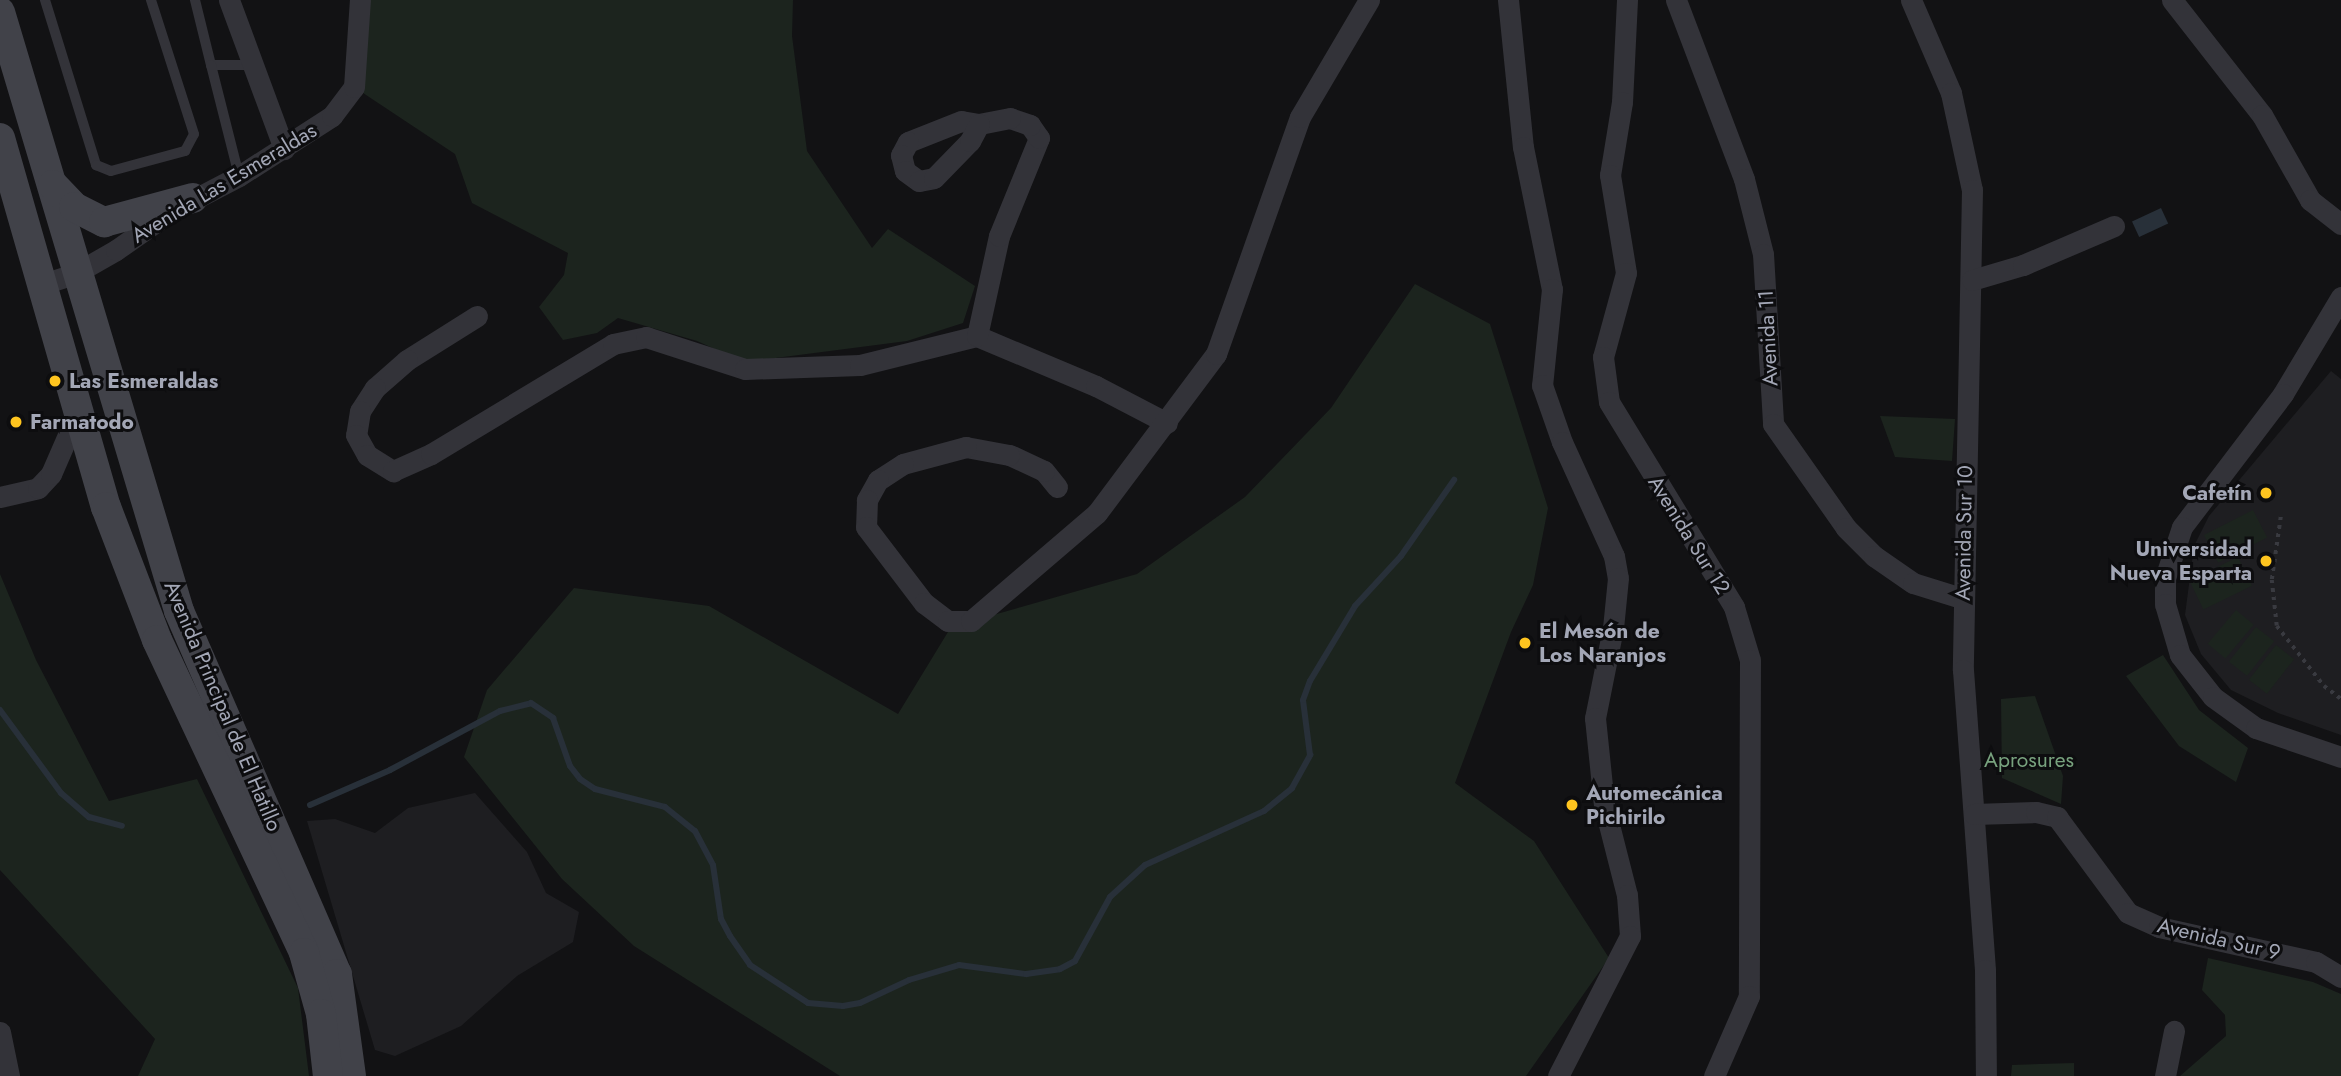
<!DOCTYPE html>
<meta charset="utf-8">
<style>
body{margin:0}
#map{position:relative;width:2341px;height:1076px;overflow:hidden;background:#121214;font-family:Jost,sans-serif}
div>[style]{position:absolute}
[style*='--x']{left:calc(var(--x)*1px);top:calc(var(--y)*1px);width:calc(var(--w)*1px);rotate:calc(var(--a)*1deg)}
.built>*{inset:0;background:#1e1e21}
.green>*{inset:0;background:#1c241e;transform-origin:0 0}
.water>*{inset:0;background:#283039;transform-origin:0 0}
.stream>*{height:6px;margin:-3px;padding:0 3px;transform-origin:3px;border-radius:3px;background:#283039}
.path>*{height:3.5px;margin-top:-1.75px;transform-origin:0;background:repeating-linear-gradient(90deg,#393a40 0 3.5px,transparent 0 8.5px)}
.lane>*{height:10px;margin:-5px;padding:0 5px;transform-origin:5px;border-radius:5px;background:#333339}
.street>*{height:21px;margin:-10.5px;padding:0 10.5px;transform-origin:10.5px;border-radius:10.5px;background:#333339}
.secondary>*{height:30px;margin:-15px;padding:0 15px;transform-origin:15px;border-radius:15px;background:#414249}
.dots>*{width:19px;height:19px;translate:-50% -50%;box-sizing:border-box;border:4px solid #0d0d0f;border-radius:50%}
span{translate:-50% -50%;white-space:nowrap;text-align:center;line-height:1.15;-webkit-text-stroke:6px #0d0d0f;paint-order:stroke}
.street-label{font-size:21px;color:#a3a7b6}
.poi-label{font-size:21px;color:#a3a7b6;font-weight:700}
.left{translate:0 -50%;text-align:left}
.right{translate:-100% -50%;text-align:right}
.park-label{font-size:21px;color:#78a27e}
</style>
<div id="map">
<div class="built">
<div style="clip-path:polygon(2331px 371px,2341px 379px,2341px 735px,2278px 713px,2231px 690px,2201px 654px,2185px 615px,2194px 546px,2209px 516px)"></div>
<div style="clip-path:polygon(475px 793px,527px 852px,546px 893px,579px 912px,573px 942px,517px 976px,461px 1026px,395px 1056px,375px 1050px,307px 821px,335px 819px,375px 833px,408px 808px)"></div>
</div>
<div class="green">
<div style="clip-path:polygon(360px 0,793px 0,792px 36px,807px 151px,872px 248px,888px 229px,975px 286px,963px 323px,907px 341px,744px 362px,697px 341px,618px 318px,597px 333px,563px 340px,539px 307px,564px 275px,568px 253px,472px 203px,455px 154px,354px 87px)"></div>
<div style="clip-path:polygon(1415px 284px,1490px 324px,1548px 508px,1533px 585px,1511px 632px,1455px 783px,1534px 841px,1609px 958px,1526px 1076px,840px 1076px,634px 946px,562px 879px,464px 757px,487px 690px,574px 588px,709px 606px,898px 714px,951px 627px,1137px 574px,1245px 497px,1331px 408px)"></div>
<div style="clip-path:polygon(1880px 416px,1955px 419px,1952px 461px,1895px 457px)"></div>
<div style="left:2253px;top:510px;width:31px;height:55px;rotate:63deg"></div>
<div style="left:2238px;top:557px;width:32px;height:54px;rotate:64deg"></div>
<div style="clip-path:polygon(0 574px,36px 660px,109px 801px,197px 779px,298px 988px,309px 1076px,138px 1076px,155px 1039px,0 870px)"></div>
<div style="left:2236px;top:610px;width:23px;height:44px;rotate:40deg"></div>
<div style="left:2256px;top:627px;width:23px;height:44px;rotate:38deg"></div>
<div style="left:2276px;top:645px;width:23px;height:44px;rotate:38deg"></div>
<div style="clip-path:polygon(2163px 655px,2199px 710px,2248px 748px,2236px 782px,2179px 746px,2126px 676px)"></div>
<div style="clip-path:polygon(2035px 696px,2063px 776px,2061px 804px,2002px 778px,2001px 699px)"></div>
<div style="clip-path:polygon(2208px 958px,2313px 982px,2341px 994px,2341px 1076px,2180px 1076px,2226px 1036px,2225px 1015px,2202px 990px)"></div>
<div style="clip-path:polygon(2074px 1063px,2074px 1076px,2011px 1076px,2012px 1065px)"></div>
</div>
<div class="water">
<div style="left:2161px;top:208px;width:17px;height:32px;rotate:65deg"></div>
</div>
<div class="stream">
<div style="--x:0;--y:710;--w:103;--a:53.7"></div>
<div style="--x:61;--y:793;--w:37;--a:41"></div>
<div style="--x:89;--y:817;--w:34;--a:15"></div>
<div style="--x:310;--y:805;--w:87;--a:-23.6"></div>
<div style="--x:390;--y:770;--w:125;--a:-28.2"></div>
<div style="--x:500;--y:711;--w:32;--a:-14"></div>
<div style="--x:531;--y:703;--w:27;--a:34"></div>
<div style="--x:553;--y:718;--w:51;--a:70.5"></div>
<div style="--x:570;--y:766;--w:16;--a:52"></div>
<div style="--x:580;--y:779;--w:18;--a:34"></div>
<div style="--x:595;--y:789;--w:72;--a:14.4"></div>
<div style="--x:665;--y:807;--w:38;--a:39"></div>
<div style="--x:695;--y:831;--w:38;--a:62"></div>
<div style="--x:713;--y:865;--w:55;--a:81.6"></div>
<div style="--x:721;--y:919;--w:19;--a:62"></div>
<div style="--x:730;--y:936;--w:35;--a:55"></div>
<div style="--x:750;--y:965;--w:69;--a:33.2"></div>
<div style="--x:808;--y:1003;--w:35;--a:5"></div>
<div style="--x:843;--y:1006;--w:17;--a:-10"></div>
<div style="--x:860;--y:1003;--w:54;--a:-25.1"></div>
<div style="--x:909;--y:980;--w:52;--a:-16.7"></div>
<div style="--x:959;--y:965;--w:68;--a:7.7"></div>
<div style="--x:1026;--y:974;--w:34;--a:-8"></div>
<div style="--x:1060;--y:969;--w:17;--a:-28"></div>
<div style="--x:1075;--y:961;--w:73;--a:-61.3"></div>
<div style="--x:1110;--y:897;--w:47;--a:-42.4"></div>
<div style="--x:1145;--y:865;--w:131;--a:-24.4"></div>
<div style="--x:1264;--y:811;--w:36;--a:-39"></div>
<div style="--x:1292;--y:788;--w:38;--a:-61"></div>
<div style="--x:1310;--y:755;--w:55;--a:-97.3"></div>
<div style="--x:1303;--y:700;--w:20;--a:-70"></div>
<div style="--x:1310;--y:681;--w:87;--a:-59"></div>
<div style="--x:1355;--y:606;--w:68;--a:-47.4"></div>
<div style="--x:1401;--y:556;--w:93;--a:-55.1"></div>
</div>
<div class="path">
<div style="--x:2281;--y:517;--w:64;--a:98.1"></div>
<div style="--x:2272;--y:580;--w:46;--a:83.8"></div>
<div style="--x:2277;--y:626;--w:76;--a:51.9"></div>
<div style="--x:2324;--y:686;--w:21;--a:37"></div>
</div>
<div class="lane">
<div style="--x:45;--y:0;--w:173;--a:72.8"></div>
<div style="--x:96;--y:165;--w:16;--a:22"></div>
<div style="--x:111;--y:171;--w:77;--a:-15.1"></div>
<div style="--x:185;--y:151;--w:19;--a:-62"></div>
<div style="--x:194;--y:134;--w:141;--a:-107.8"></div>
<div style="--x:195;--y:0;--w:67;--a:76.2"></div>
<div style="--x:211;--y:65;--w:39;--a:0"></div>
<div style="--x:211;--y:65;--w:114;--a:75.8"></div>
</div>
<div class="street">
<div style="--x:229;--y:0;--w:159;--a:69.7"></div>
<div style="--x:1508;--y:0;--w:148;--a:84.2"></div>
<div style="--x:1523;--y:147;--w:145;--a:78.5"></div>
<div style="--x:1552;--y:289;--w:97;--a:95.9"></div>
<div style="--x:1542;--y:385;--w:60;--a:70.7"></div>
<div style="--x:1562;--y:442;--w:125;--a:65.5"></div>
<div style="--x:1614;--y:556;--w:22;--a:80"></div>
<div style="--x:1618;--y:578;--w:50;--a:95.7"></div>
<div style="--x:1613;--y:628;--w:92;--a:101.3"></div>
<div style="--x:1595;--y:718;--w:87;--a:84.1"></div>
<div style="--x:1604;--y:805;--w:93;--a:75.7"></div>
<div style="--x:1627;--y:895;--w:41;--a:85.8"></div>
<div style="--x:1630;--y:936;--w:157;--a:117.2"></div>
<div style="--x:1627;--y:0;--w:102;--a:92.8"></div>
<div style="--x:1622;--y:102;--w:74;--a:99.3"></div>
<div style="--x:1610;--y:175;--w:99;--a:80.7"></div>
<div style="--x:1626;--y:273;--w:87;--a:105.3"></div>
<div style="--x:1603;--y:357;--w:45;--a:82.4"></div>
<div style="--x:1609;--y:402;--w:240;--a:58.6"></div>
<div style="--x:1734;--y:607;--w:55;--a:73.2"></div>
<div style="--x:1750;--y:660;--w:336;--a:90.2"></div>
<div style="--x:1749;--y:996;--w:87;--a:113.6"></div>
<div style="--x:1676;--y:0;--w:191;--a:69.2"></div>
<div style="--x:1744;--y:179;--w:77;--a:75.8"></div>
<div style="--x:1763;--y:254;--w:170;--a:86.6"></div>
<div style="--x:1773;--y:424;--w:127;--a:54.9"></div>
<div style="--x:1846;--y:528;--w:40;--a:45"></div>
<div style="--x:1874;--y:556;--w:47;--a:34.7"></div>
<div style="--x:1913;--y:583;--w:53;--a:17.4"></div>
<div style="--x:1911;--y:0;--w:101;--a:66.7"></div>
<div style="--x:1951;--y:93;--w:99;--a:77.8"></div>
<div style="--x:1972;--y:190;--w:480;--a:91.1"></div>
<div style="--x:1963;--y:670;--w:301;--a:85.8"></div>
<div style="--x:1985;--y:970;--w:106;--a:89.5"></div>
<div style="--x:2172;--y:0;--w:146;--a:52"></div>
<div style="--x:2262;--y:115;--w:98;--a:60.5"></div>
<div style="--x:2310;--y:200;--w:39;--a:38"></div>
<div style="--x:1972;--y:280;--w:53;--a:-16.4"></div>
<div style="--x:2023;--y:265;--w:99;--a:-23.2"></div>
<div style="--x:43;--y:284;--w:35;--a:-18"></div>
<div style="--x:76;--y:273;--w:46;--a:-29.9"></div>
<div style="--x:116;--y:250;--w:66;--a:-35.1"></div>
<div style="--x:170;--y:212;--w:78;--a:-27.6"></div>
<div style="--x:239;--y:176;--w:111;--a:-32.8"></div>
<div style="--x:332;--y:116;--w:36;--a:-53"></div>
<div style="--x:354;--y:87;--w:87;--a:-86.1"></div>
<div style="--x:2341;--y:297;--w:113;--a:120.9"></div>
<div style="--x:2283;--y:394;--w:167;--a:127.2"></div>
<div style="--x:2182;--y:527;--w:54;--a:108.4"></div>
<div style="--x:2165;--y:578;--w:26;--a:90"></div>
<div style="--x:2165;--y:604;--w:53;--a:73.6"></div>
<div style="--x:2180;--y:655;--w:53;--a:51.8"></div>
<div style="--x:2213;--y:697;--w:53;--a:35.8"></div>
<div style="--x:2256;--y:728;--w:90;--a:18.8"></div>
<div style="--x:477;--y:316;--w:83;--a:147.8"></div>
<div style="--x:407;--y:360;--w:43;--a:138.8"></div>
<div style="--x:375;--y:388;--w:27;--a:123"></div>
<div style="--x:360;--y:411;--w:24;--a:99"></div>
<div style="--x:356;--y:435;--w:23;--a:61"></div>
<div style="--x:367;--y:455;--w:31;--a:32"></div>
<div style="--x:393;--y:471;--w:42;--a:-24.1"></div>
<div style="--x:431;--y:454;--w:213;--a:-31.1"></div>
<div style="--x:613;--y:344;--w:34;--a:-12"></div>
<div style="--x:646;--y:337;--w:104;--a:17.9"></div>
<div style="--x:745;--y:369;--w:115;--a:-2"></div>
<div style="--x:860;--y:365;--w:121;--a:-13.9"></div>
<div style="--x:977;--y:336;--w:129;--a:22.8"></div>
<div style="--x:1096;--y:386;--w:80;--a:27.5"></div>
<div style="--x:977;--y:336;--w:102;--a:-77.6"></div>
<div style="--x:999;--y:236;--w:106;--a:-67.8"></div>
<div style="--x:1039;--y:138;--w:16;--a:-125"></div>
<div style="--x:1030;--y:125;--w:21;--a:-161"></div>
<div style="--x:1010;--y:118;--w:32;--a:169"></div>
<div style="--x:979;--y:124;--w:18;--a:-171"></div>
<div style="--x:961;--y:121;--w:57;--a:158.4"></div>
<div style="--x:908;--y:142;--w:15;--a:118"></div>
<div style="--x:901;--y:155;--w:16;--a:76"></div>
<div style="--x:905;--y:171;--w:17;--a:36"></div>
<div style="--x:919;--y:181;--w:15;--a:-11"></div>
<div style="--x:934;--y:178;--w:52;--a:-45.8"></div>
<div style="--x:970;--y:141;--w:19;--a:-62"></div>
<div style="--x:1057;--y:487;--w:21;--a:-129"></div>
<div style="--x:1044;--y:471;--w:38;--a:-155"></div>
<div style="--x:1009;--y:455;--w:44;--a:-169.5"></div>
<div style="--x:966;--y:447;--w:65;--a:164.9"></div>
<div style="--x:903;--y:464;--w:30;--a:147"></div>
<div style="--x:878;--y:480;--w:23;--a:119"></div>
<div style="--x:867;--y:500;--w:27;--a:92"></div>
<div style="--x:866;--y:527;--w:96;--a:52.7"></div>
<div style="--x:924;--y:603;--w:30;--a:37"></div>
<div style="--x:948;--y:621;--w:23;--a:0"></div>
<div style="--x:971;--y:621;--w:166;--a:-40.6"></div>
<div style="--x:1097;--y:513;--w:199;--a:-53.2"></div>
<div style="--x:1216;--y:354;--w:251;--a:-70.5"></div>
<div style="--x:1300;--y:117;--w:136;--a:-59.5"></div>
<div style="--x:0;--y:497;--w:39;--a:-13"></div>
<div style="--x:38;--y:488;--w:19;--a:-47"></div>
<div style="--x:51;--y:474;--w:68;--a:-66.5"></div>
<div style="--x:1974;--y:814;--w:62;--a:-1.8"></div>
<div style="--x:2036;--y:812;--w:22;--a:13"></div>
<div style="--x:2057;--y:817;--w:119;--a:53.5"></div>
<div style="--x:2128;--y:913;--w:34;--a:24"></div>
<div style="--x:2159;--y:927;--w:161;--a:12.6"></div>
<div style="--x:2316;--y:962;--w:29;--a:31"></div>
<div style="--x:0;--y:1032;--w:45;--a:78.4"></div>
<div style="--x:2165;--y:1076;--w:46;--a:-78.7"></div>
</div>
<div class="secondary">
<div style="--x:0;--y:12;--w:625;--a:73.36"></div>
<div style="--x:179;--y:611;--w:396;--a:66.5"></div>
<div style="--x:337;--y:974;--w:103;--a:82.2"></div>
<div style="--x:0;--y:138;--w:384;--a:74"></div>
<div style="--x:106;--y:507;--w:142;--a:69"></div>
<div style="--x:157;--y:640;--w:346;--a:64.8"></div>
<div style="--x:304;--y:953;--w:63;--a:74.4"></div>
<div style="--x:321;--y:1014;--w:62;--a:83.6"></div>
<div style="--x:53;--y:185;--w:30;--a:46"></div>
<div style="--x:74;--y:207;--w:34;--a:27"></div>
<div style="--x:104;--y:222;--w:92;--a:-15.1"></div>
</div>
<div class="dots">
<div style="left:55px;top:381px;background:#ffc51f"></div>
<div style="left:16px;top:422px;background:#ffc51f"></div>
<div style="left:2266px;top:493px;background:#ffc51f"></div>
<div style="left:2266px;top:561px;background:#ffc51f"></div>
<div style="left:1525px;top:643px;background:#ffc51f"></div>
<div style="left:1572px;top:805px;background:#ffc51f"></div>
</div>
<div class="street-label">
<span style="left:224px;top:183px;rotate:-31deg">Avenida Las Esmeraldas</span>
<span style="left:1768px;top:338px;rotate:-93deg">Avenida 11</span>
<span style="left:1964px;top:533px;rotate:-89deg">Avenida Sur 10</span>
<span style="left:1689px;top:535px;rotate:58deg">Avenida Sur 12</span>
<span style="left:223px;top:706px;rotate:67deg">Avenida Principal de El Hatillo</span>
<span style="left:2219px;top:939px;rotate:13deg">Avenida Sur 9</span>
</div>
<div class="poi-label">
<span class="left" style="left:69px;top:381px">Las Esmeraldas</span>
<span class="left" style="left:30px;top:422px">Farmatodo</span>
<span class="right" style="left:2252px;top:493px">Cafetín</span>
<span class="right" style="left:2252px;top:561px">Universidad<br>Nueva Esparta</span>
<span class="left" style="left:1539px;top:643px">El Mesón de<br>Los Naranjos</span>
<span class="left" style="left:1586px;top:805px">Automecánica<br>Pichirilo</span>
</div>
<div class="park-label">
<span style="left:2029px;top:760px">Aprosures</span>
</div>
</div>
